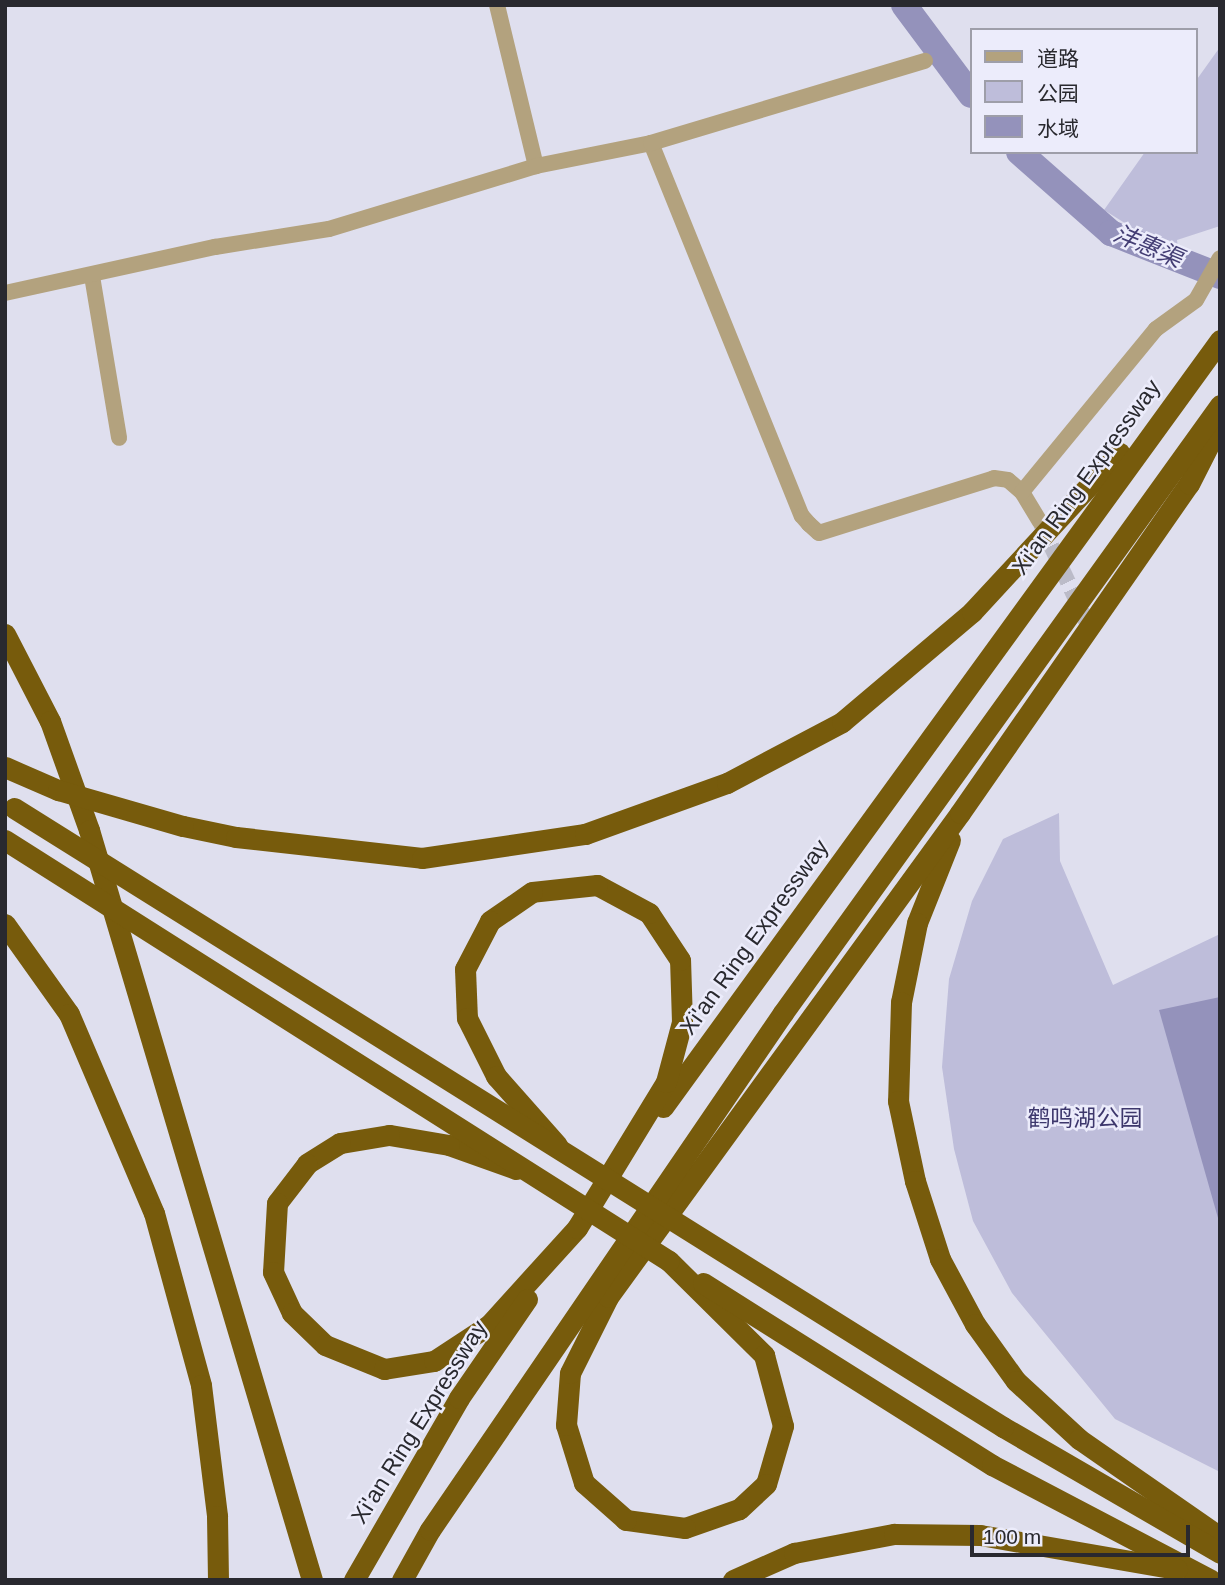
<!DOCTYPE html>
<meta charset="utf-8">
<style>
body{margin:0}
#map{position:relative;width:1225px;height:1585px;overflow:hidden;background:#dfdfee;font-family:Arial,"Noto Sans SC",sans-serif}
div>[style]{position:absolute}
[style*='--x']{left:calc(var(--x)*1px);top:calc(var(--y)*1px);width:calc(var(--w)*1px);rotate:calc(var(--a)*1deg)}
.green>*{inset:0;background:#bebdda}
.water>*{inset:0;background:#9492bb}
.river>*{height:26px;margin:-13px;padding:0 13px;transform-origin:13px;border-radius:13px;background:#9492bb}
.minor-tunnel>*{height:16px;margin-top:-8px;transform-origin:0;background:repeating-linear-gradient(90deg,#bbbbc8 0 16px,transparent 0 24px)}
.minor>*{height:16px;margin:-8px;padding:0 8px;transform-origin:8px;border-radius:8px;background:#b3a27e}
.highway>*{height:21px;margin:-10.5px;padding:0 10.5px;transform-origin:10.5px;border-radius:10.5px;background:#775b0c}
.highway-bridge>*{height:21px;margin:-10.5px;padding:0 10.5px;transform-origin:10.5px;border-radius:10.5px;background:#775b0c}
span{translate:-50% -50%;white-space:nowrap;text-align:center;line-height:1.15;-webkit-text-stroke:5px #ececfb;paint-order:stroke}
.street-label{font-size:23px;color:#29292f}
.park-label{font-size:23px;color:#3d376c}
.water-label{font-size:24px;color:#443e74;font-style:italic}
.frame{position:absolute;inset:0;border:7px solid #29292f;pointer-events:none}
.legend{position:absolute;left:970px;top:28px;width:228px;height:126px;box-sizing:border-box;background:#ececfb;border:2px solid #9e9ea9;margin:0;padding:9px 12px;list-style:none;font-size:21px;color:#29292f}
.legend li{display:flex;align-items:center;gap:14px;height:35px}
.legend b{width:35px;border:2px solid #9e9ea9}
.scale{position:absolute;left:970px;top:1525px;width:220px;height:32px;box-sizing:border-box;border:4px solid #29292f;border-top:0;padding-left:9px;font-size:21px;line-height:24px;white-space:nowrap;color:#29292f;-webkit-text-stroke:5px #ececfb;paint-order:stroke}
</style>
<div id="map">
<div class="green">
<div style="clip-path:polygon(1220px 47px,1220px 226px,1177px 240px,1179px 257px,1104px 210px,1145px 152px,1195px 152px,1195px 82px)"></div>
<div style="clip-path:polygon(1059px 813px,1060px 861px,1113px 985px,1220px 934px,1220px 1472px,1115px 1419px,1012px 1293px,973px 1221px,954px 1149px,942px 1067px,949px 979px,972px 901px,1003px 839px)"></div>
</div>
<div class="water">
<div style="clip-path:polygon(1220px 997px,1220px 1225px,1159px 1010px)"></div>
</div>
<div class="river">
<div style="--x:904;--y:5;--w:112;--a:53.3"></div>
<div style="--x:1019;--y:152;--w:123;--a:41.4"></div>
<div style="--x:1111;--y:233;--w:117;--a:21.5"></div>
</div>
<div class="minor-tunnel">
<div style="--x:1041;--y:524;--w:121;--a:65.1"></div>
</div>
<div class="minor">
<div style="--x:497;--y:5;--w:166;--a:76.4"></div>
<div style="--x:651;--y:143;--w:402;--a:68"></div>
<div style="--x:802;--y:516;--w:11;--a:49"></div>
<div style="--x:809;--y:524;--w:13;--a:42"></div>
<div style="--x:819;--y:533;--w:183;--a:-17.4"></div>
<div style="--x:994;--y:478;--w:14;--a:8"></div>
<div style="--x:1008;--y:480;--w:18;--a:41"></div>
<div style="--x:1022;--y:492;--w:35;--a:59"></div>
<div style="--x:92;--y:276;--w:164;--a:80.5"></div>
<div style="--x:5;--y:293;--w:215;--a:-12.4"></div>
<div style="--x:215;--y:247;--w:115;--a:-9"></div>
<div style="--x:329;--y:229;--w:216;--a:-16.9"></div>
<div style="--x:536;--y:166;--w:117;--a:-11.3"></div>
<div style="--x:651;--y:143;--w:286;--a:-16.7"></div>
<div style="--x:1022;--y:492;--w:211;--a:-50.6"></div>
<div style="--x:1156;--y:329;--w:49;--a:-35.9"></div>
<div style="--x:1196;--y:300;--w:48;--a:-60.3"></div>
</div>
<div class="highway">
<div style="--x:5;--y:634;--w:98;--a:62.7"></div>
<div style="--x:50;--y:721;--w:116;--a:70.3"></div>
<div style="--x:89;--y:830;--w:782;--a:73.44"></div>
<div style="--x:183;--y:826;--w:54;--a:11.7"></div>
<div style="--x:236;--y:837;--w:187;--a:6.4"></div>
<div style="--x:422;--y:858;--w:165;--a:-8.4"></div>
<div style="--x:585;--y:834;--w:151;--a:-19.8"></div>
<div style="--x:727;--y:783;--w:130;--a:-27.9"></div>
<div style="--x:842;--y:722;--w:170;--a:-40.2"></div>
<div style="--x:972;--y:612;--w:217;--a:-47.2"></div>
<div style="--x:950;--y:840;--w:89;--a:111.7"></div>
<div style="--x:917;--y:923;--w:81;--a:101.4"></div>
<div style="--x:901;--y:1002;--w:99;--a:91.7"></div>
<div style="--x:898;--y:1101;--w:82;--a:78"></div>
<div style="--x:915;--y:1181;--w:82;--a:72.2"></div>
<div style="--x:940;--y:1259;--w:74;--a:61.7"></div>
<div style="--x:975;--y:1324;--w:70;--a:54.3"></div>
<div style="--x:1016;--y:1381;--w:86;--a:42.6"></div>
<div style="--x:1079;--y:1439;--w:172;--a:34.8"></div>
<div style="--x:5;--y:924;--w:110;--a:54.6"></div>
<div style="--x:69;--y:1014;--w:216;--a:66.9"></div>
<div style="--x:154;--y:1213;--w:178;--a:74.7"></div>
<div style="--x:201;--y:1385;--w:132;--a:83"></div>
<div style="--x:217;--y:1516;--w:64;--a:89.1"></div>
<div style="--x:663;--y:1107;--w:948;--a:-54.01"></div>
<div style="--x:516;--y:1169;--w:71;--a:-160.3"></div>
<div style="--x:449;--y:1145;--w:61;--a:-170.5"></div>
<div style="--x:389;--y:1135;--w:50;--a:170.7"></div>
<div style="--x:340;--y:1143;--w:39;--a:148"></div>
<div style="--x:307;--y:1164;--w:49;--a:127.6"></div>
<div style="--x:277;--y:1203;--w:69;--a:93.3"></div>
<div style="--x:273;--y:1272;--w:45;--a:65.1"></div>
<div style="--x:292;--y:1313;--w:46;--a:44.1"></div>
<div style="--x:325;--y:1345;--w:64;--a:22.1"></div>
<div style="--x:384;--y:1369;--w:51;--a:-9.1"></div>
<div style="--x:434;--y:1361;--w:66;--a:-33.2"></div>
<div style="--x:489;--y:1325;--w:131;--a:-47.8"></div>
<div style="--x:577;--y:1228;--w:171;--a:-58.6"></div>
<div style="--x:666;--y:1082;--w:62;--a:-75.1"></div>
<div style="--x:682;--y:1022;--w:62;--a:-91.8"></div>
<div style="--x:680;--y:960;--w:56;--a:-123.4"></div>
<div style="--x:649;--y:913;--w:59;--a:-151.7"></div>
<div style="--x:597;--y:885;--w:65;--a:173.9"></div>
<div style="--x:532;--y:892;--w:51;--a:145.4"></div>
<div style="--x:490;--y:921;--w:54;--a:117.5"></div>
<div style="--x:465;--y:969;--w:49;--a:87.7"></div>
<div style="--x:467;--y:1018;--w:65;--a:63.4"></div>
<div style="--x:496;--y:1076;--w:92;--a:48.5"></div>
<div style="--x:669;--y:1261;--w:134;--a:44.7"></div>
<div style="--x:764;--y:1355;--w:73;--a:75"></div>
<div style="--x:783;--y:1426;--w:60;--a:106.3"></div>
<div style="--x:766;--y:1484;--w:37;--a:137"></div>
<div style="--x:739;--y:1509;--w:57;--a:160.6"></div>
<div style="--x:685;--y:1528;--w:60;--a:-172.3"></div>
<div style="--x:626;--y:1520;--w:56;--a:-138.6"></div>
<div style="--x:584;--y:1483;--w:61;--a:-107.2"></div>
<div style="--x:566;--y:1425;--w:52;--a:-85.6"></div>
<div style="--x:570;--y:1373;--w:85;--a:-63.4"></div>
<div style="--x:608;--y:1297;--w:598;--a:-53.97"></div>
<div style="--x:960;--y:813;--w:401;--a:-55.2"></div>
<div style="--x:1189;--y:484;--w:68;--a:-63.1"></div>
<div style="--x:703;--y:1283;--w:342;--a:32.2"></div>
<div style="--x:992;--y:1465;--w:247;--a:27.7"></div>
<div style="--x:1003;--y:1427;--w:251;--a:30.1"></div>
<div style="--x:354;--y:1580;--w:210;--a:-60"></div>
<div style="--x:459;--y:1398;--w:120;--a:-55.5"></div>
<div style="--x:402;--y:1580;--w:57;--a:-60.8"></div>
<div style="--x:430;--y:1530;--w:626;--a:-55.68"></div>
<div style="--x:783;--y:1013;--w:749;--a:-54.29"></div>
<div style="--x:733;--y:1580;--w:67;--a:-23.9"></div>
<div style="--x:794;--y:1553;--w:102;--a:-10.8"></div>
<div style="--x:894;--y:1534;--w:86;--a:0.7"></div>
<div style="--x:980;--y:1535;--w:200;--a:9.8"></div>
</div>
<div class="highway-bridge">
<div style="--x:5;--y:767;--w:58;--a:23.5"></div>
<div style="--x:58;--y:790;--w:130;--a:16.1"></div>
<div style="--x:14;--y:808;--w:1167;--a:32.04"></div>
<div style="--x:5;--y:840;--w:786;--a:32.38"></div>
</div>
<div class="street-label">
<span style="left:1086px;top:477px;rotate:-54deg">Xi'an Ring Expressway</span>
<span style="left:754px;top:937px;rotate:-54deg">Xi'an Ring Expressway</span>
<span style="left:419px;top:1422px;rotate:-58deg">Xi'an Ring Expressway</span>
</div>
<div class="park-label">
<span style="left:1085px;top:1118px">鹤鸣湖公园</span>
</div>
<div class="water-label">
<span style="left:1148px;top:246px;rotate:23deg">沣惠渠</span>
</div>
<div class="frame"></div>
<ul class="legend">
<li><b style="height:9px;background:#b3a27e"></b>道路</li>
<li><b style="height:19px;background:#bebdda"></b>公园</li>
<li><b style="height:19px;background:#9492bb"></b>水域</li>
</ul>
<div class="scale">100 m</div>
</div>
